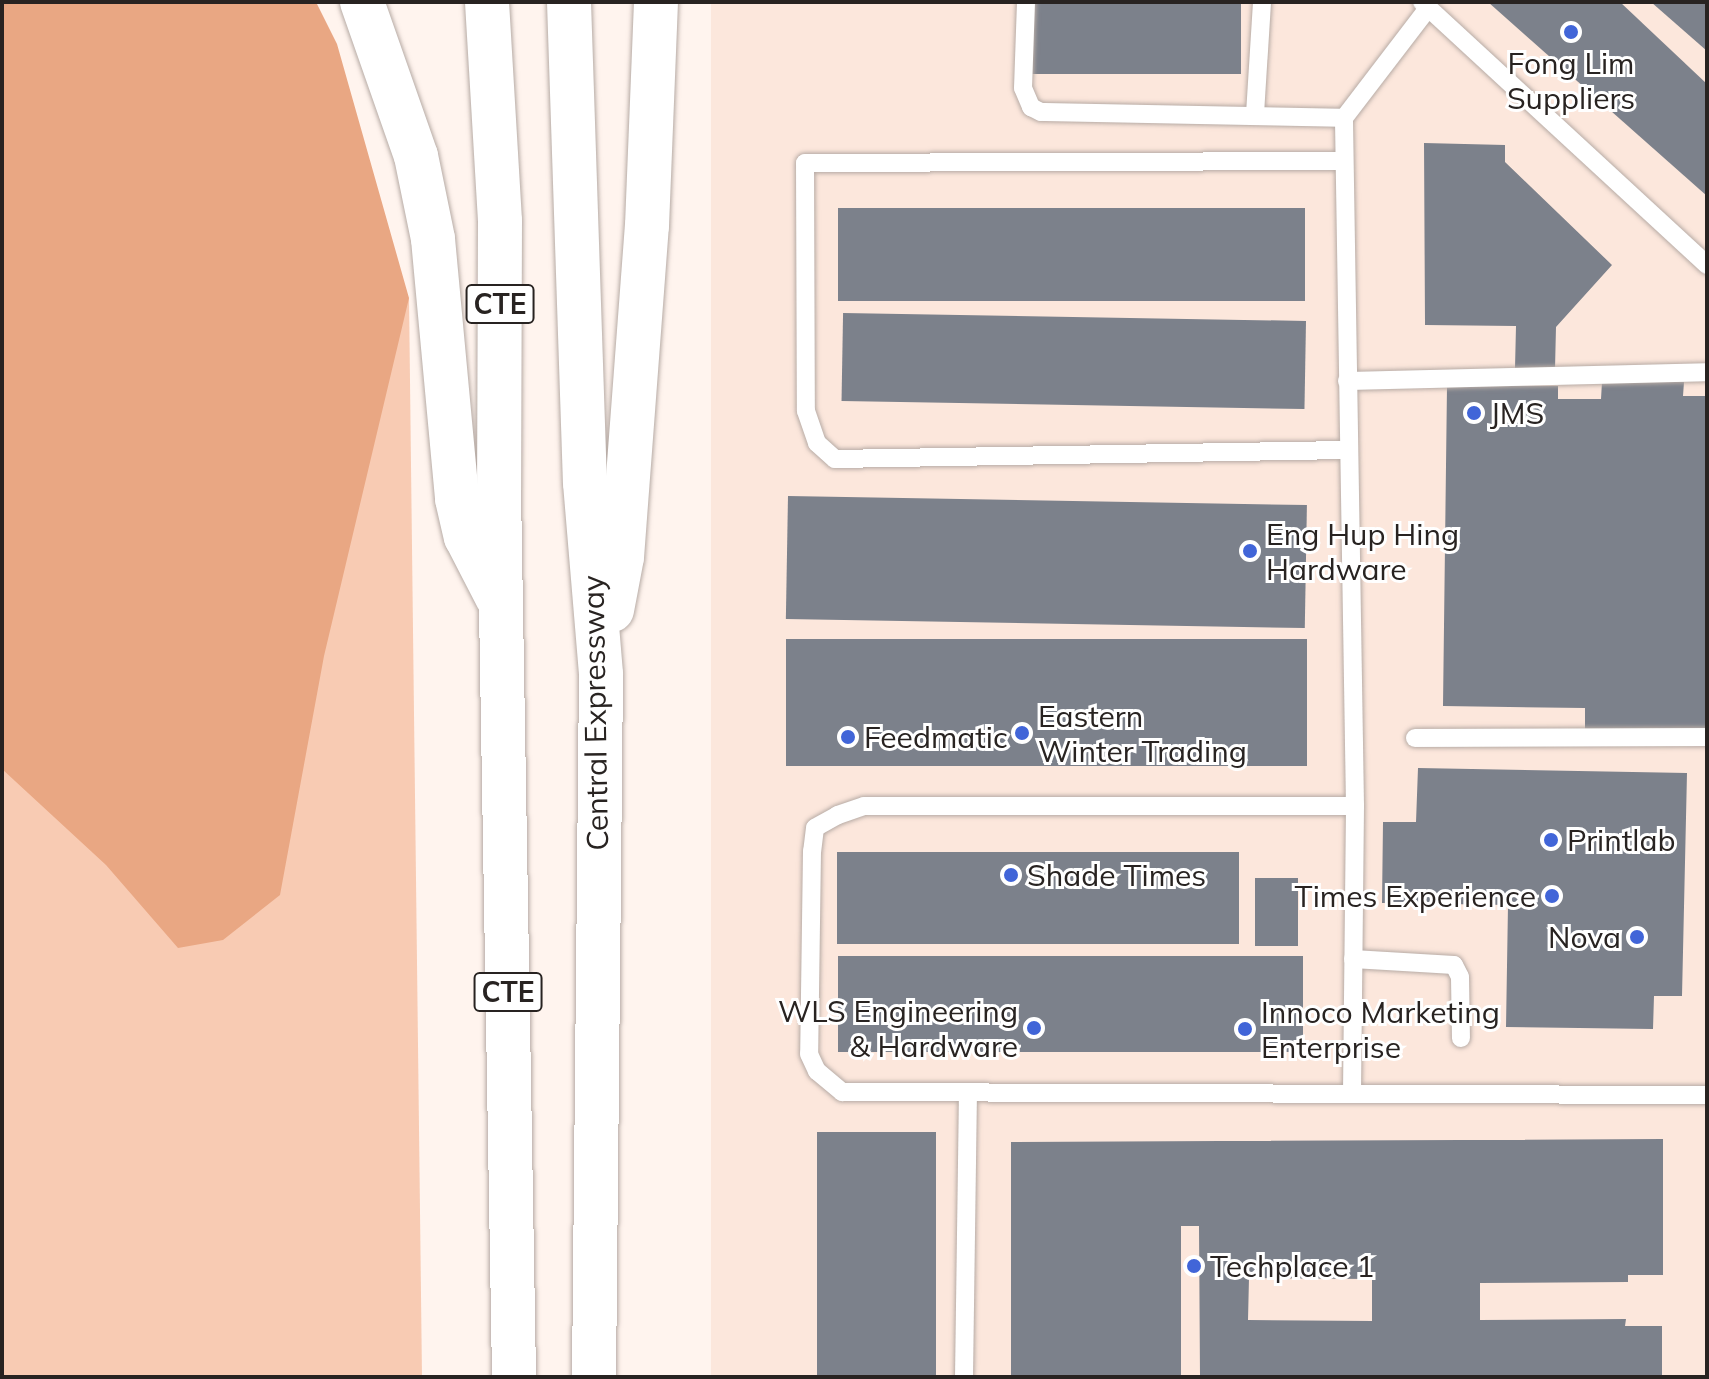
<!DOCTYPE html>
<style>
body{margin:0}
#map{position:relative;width:1709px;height:1379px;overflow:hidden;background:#fff4ee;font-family:Mulish,sans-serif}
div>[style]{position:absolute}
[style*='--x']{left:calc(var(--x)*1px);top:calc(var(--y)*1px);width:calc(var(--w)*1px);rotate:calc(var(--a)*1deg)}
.built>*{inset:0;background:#fce7dc;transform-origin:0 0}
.green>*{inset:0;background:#f8cbb3}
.forest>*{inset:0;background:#e9a783}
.building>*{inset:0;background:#7c818b;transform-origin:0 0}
.roads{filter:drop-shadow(0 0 2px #b7aba5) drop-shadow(0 0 2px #b7aba5)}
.service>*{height:18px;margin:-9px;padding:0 9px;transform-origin:9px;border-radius:9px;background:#fff}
.motorway>*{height:44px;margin:-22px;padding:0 22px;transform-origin:22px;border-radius:22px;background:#fff}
.dots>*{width:22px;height:22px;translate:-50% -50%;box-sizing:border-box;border:4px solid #fff;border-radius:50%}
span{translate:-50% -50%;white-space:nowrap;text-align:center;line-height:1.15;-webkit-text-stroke:6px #fff;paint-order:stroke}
.shield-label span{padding:2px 6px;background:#fff;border:2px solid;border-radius:6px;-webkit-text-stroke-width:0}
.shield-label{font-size:28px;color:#282321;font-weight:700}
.poi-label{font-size:30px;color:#282321}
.left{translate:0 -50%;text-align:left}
.right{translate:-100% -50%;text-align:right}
.street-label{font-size:30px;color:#282321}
.frame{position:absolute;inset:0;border:4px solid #282321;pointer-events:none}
</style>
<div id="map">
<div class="built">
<div style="left:711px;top:2px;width:996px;height:1375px"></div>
</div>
<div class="green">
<div style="clip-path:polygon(2px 2px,409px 298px,422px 1377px,2px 1377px)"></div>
</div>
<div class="forest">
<div style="clip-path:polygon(2px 2px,316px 2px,337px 44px,409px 298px,324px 656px,280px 895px,223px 940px,178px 948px,106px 865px,2px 769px)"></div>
</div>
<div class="building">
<div style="left:1028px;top:2px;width:213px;height:72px"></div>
<div style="clip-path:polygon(1488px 2px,1620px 2px,1707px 84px,1707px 196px)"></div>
<div style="clip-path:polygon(1651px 2px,1707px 2px,1707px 51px)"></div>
<div style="clip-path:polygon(1424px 143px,1505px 145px,1505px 162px,1612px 265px,1556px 327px,1555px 369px,1515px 368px,1516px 326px,1425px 325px)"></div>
<div style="left:838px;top:208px;width:467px;height:93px"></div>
<div style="left:1306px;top:321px;width:88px;height:463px;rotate:91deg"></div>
<div style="clip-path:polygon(1602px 382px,1684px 382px,1683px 396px,1707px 396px,1706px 731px,1585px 730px,1585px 708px,1443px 706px,1447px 386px,1558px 386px,1558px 399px,1601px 399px)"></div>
<div style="left:788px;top:496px;width:519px;height:123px;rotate:1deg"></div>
<div style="left:1307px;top:639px;width:127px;height:521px;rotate:90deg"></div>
<div style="clip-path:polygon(1418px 768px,1687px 773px,1682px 996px,1654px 996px,1653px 1029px,1506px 1027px,1508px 905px,1382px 903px,1383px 822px,1416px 822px)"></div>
<div style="left:837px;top:852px;width:402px;height:92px"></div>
<div style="left:1255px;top:878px;width:43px;height:68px"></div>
<div style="left:838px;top:956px;width:465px;height:96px"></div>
<div style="left:936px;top:1132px;width:245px;height:119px;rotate:90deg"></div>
<div style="clip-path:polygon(evenodd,1663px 1139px,1663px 1275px,1628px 1275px,1628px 1282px,1480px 1283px,1480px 1320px,1626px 1319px,1625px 1326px,1662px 1326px,1662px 1377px,1200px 1377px,1199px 1226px,1181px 1226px,1181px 1377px,1011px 1377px,1011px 1142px,1663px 1139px,1249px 1278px,1372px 1279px,1372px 1321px,1248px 1320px,1249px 1278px)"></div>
</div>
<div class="roads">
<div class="service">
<div style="--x:1026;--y:2;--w:86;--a:92"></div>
<div style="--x:1023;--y:88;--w:21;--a:67"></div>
<div style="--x:1031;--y:107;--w:11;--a:27"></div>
<div style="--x:1041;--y:112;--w:303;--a:1.1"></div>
<div style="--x:1422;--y:2;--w:388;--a:42.7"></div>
<div style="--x:1255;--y:114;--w:112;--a:-86.4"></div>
<div style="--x:1343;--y:161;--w:538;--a:179.79"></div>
<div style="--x:805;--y:163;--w:248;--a:89.8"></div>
<div style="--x:806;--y:411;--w:34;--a:71"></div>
<div style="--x:817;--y:443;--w:24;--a:42"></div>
<div style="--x:835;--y:459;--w:512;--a:-1.01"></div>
<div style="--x:1347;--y:381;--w:360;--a:-1.4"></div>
<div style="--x:1415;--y:738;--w:292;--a:-0.2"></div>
<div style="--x:1355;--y:806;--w:491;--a:180"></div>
<div style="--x:864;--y:806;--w:28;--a:161"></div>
<div style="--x:838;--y:815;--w:26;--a:151"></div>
<div style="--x:815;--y:828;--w:23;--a:97"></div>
<div style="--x:812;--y:851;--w:203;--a:90.8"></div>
<div style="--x:809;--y:1054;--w:19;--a:65"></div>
<div style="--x:817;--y:1071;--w:33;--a:40"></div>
<div style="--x:842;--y:1092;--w:865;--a:0.2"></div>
<div style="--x:1353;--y:959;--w:101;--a:3.4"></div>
<div style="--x:1454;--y:965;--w:13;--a:63"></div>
<div style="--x:1460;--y:977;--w:61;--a:89.1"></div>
<div style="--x:1352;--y:1093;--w:287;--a:-89.4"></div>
<div style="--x:1355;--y:806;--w:688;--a:-90.92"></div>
<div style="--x:1344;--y:118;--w:138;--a:-52.6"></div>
<div style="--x:964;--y:1377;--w:285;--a:-89.2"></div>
</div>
<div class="motorway">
<div style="--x:362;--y:2;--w:163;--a:70.7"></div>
<div style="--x:416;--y:156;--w:85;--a:78.4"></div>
<div style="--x:433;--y:239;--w:261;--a:84.7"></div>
<div style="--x:457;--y:499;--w:39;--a:77"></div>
<div style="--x:466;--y:537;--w:68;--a:62.7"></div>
<div style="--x:487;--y:2;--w:219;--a:86.6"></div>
<div style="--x:500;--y:221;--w:269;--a:90.2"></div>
<div style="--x:499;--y:490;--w:887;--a:89.03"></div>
<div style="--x:569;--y:2;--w:481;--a:88.1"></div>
<div style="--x:585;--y:483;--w:192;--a:85.2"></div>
<div style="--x:601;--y:674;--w:703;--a:90.57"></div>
<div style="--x:612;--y:610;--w:54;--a:-79.3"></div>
<div style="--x:622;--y:557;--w:332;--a:-85.7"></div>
<div style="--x:647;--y:226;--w:224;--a:-87.7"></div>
</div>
</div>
<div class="dots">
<div style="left:1571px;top:32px;background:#4165d8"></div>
<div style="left:1474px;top:413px;background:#4165d8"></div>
<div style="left:1250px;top:551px;background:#4165d8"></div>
<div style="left:1022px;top:733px;background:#4165d8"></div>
<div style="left:848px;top:737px;background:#4165d8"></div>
<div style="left:1551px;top:840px;background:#4165d8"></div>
<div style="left:1011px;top:875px;background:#4165d8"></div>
<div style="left:1552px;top:896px;background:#4165d8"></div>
<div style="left:1637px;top:937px;background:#4165d8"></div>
<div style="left:1034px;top:1028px;background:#4165d8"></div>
<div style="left:1245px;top:1029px;background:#4165d8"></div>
<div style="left:1194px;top:1266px;background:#4165d8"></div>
</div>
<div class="shield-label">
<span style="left:500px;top:304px">CTE</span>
<span style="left:508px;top:992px">CTE</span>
</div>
<div class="poi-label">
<span style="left:1571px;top:80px">Fong Lim<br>Suppliers</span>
<span class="left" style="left:1490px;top:413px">JMS</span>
<span class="left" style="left:1266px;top:551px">Eng Hup Hing<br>Hardware</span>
<span class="left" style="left:1038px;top:733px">Eastern<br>Winter Trading</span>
<span class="left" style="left:864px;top:737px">Feedmatic</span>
<span class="left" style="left:1567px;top:840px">Printlab</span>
<span class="left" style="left:1027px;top:875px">Shade Times</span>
<span class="right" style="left:1536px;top:896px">Times Experience</span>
<span class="right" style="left:1621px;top:937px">Nova</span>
<span class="right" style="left:1018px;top:1028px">WLS Engineering<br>&amp; Hardware</span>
<span class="left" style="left:1261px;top:1029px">Innoco Marketing<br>Enterprise</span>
<span class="left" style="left:1210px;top:1266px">Techplace 1</span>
</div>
<div class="street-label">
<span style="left:595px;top:713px;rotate:-91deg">Central Expressway</span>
</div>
<div class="frame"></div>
</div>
